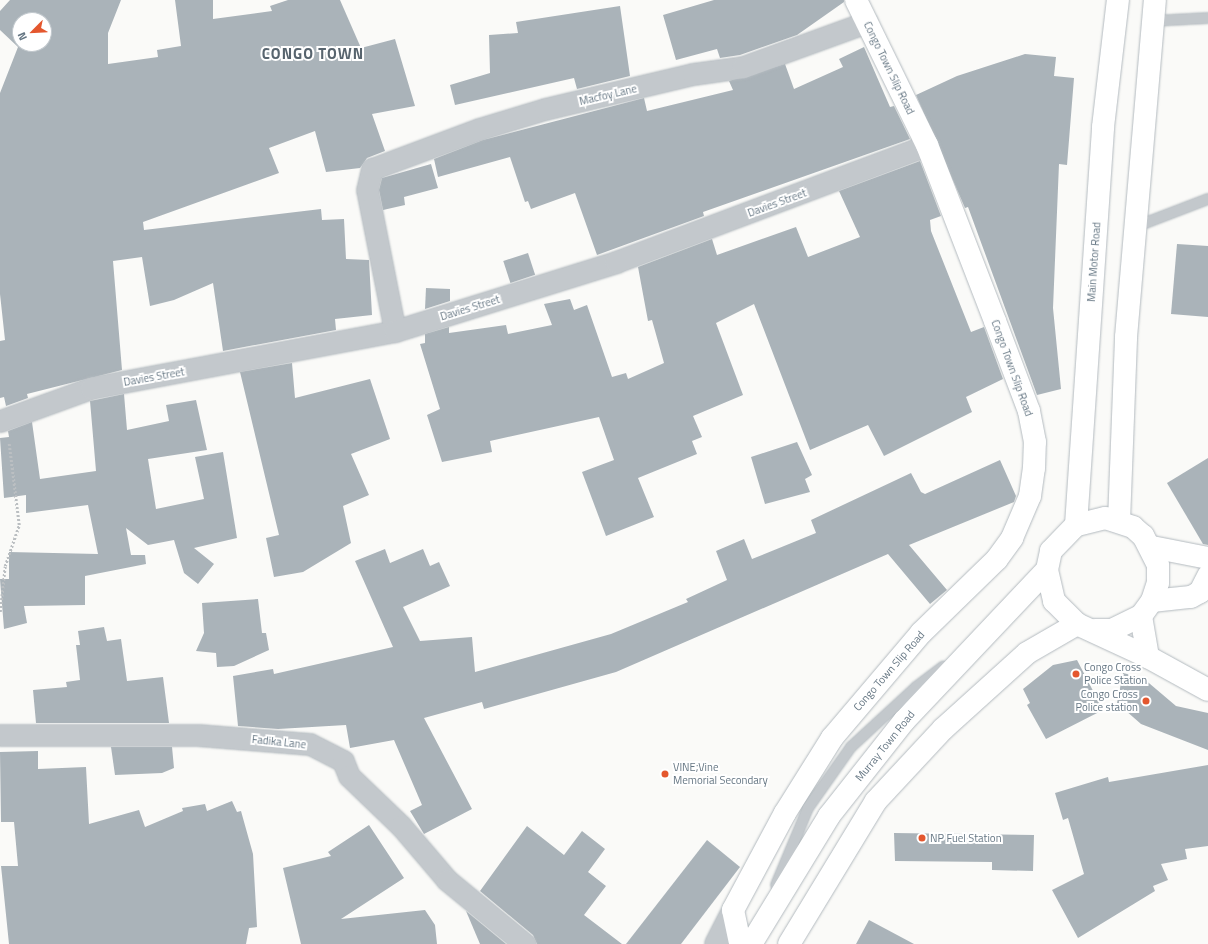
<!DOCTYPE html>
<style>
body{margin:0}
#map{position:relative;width:1208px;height:944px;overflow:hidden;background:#fafaf8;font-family:"Titillium Web",sans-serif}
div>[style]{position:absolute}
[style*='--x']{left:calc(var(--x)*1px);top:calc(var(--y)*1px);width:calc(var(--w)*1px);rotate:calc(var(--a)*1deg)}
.building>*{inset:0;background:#aab3b9;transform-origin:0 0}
.path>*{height:2.5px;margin-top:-1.25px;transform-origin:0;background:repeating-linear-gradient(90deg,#bbbfc2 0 2px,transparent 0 4px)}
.roads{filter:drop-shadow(0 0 1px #b3babf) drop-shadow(0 0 1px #b3babf)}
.service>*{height:10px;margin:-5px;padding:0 5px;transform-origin:5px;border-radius:5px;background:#c3c8cc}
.minor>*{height:21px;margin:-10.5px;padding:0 10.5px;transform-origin:10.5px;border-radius:10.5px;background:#c3c8cc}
.tertiary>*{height:22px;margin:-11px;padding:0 11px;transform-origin:11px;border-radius:11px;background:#c3c8cc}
.secondary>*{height:22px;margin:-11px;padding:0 11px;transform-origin:11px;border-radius:11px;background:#fff}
.primary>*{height:22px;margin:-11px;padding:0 11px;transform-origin:11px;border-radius:11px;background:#fff}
.dots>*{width:11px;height:11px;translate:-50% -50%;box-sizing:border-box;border:2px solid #fff;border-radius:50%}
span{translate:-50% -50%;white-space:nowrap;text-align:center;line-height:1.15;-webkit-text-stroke:4px #fff;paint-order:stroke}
.street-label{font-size:11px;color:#657683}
.poi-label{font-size:11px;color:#657683}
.left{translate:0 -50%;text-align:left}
.right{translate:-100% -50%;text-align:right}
.district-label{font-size:15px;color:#57646e;font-weight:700;letter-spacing:1px}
.north{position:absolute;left:12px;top:12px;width:40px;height:40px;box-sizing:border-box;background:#fff;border:1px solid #c1c8cd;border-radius:50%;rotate:246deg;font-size:11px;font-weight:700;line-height:16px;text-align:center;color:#657683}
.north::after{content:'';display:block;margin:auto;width:14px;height:18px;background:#e4572e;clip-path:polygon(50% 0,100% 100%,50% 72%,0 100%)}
</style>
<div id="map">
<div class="building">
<div style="clip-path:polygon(evenodd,10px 0,121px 0,108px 33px,108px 64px,158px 57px,157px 50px,181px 46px,175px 0,213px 0,213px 19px,272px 11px,270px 6px,288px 0,340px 0,361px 48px,395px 39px,415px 106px,372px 114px,385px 151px,367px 158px,360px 168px,326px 172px,315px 131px,269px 148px,279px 173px,143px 222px,144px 230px,321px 209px,322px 220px,344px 219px,346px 259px,369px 260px,372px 315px,335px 319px,336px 330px,223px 351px,213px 283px,174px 300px,150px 306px,142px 257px,113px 261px,122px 370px,27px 394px,28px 398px,6px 406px,4px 397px,0 398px,0 341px,5px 340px,0 294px,0 93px,18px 47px,0 30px,0 11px,10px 0,20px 20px,44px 20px,44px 44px,20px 44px,20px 20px)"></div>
<div style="clip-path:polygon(714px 0,844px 0,844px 2px,797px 35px,740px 55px,720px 58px,717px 49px,676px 60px,663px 15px)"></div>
<div style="clip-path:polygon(620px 6px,630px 76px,577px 89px,574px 78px,455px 105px,450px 85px,490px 73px,489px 35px,518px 33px,516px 22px)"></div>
<div style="clip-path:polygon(864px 47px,890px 107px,894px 106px,910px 139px,703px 212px,704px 216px,597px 255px,575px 193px,531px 209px,528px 201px,525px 202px,510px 157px,438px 177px,434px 159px,483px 140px,644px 98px,647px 111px,733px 90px,729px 81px,785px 64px,794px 89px,843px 67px,839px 59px)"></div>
<div style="clip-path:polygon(1025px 54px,1056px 57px,1054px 76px,1074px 78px,1067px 165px,1059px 164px,1053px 308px,1061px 389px,1037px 395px,968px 207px,965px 208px,916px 95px,957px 76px)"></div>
<div style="clip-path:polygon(920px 161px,941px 216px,930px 220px,931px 231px,971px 332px,984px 327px,1003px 379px,966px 397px,972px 412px,884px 456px,868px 425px,810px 450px,754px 304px,716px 323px,743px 395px,693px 416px,702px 437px,692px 441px,697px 454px,638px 478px,654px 517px,606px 536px,582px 472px,614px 460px,599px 417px,490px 441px,492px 452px,442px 462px,427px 415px,440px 409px,420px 344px,425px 343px,425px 334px,449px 327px,449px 333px,506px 325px,508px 334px,552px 325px,544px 304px,570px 299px,574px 310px,587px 305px,612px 377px,626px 373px,628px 379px,664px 363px,652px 320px,648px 321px,638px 267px,712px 239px,717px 255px,796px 227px,808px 257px,860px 237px,839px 191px)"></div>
<div style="clip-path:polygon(431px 164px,438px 188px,404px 197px,405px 205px,383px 210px,379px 190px,382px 178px)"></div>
<div style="clip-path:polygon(1177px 244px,1208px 246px,1208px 317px,1171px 314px)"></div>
<div style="left:528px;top:253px;width:23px;height:26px;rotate:72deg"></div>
<div style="clip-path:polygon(426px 288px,450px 289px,450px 301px,425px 309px)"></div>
<div style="clip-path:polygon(292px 363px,295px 398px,370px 379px,390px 439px,351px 454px,369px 495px,343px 506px,351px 543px,303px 572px,274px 577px,266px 538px,279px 535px,240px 372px)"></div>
<div style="clip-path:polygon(124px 394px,127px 430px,169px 421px,166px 405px,196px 400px,207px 450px,148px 459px,156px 509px,204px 499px,195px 457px,223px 452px,237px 538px,194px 548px,214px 564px,198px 584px,184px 573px,174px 540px,148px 545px,126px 528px,131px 555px,145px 555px,146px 564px,85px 576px,85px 605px,24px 606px,27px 623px,4px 629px,0 579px,9px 579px,9px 552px,98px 554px,88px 505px,26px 513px,26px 495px,4px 498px,0 438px,9px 437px,8px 431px,32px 422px,40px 479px,96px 471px,90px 401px)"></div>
<div style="clip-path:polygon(797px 442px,812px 475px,805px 479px,810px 492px,765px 504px,751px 457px)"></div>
<div style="clip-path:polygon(1208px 458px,1208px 545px,1203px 544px,1167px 483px)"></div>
<div style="clip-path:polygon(1000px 460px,1016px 496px,1014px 502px,909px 545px,947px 590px,930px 604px,888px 554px,616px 672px,484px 709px,482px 702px,424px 718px,472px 809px,424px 834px,410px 811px,422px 805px,394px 740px,350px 748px,346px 725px,278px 729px,238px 726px,233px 676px,273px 669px,274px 674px,393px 647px,355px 561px,385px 549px,390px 563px,423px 549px,430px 566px,439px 562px,450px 586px,403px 607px,420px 641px,472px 637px,475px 672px,611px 634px,688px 602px,686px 599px,727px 580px,716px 551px,744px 539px,752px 559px,816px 533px,811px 520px,911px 473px,921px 492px,925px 494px)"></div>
<div style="clip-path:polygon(258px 599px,262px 633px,266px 633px,269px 650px,234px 666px,217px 667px,216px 653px,196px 651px,204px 633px,202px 603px)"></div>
<div style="clip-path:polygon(104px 627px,107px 641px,121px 639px,127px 681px,163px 677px,169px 723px,36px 723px,33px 690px,67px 687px,66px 682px,80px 680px,76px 645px,80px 645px,78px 631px)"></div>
<div style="clip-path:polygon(1077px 660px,1103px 710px,1046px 739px,1027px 705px,1030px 703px,1023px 689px,1053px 665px)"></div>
<div style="clip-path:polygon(1123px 673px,1143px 678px,1176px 706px,1208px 713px,1208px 750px,1141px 724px,1117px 703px)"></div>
<div style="clip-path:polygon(111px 747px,172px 747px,174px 768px,162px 773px,115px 775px)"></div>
<div style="clip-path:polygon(38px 751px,38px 769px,86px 767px,89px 824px,139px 810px,145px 827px,183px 811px,182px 808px,205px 804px,207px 811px,232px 801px,237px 812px,241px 811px,253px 854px,257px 927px,249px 928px,246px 944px,9px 944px,1px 866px,18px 866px,14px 822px,1px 822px,0 752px)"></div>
<div style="clip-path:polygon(1208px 765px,1208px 846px,1185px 849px,1187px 859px,1161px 864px,1168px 880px,1153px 886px,1155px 891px,1078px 938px,1052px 890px,1084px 874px,1068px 818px,1063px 820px,1055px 793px,1108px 777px,1109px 782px)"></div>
<div style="clip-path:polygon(369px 825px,404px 878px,341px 919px,425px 910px,435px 925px,437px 944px,301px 944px,283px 868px,331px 856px,328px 852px)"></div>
<div style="clip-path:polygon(527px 826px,564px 855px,582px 831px,605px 849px,588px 872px,606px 886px,584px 915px,622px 944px,537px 944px,533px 935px,480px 891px)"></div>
<div style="clip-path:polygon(894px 833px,1034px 835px,1033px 871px,992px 870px,992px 862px,895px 861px)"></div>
<div style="clip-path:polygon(707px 840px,740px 867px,681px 944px,626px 944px)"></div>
<div style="clip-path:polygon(466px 911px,506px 944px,480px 944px)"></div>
<div style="clip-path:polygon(869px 920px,914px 944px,856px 944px)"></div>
</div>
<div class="path">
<div style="--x:0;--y:612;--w:46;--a:-83.8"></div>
<div style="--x:5;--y:566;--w:43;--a:-71.1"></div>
<div style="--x:19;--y:525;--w:82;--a:-97"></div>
</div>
<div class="roads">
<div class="service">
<div style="--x:1152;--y:21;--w:56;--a:-3.1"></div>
<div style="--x:1135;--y:227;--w:78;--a:-21"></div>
<div style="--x:776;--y:885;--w:83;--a:-67.4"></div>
<div style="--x:808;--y:808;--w:75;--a:-54.8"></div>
<div style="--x:851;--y:747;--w:88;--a:-42.7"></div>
<div style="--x:916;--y:687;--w:34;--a:-37"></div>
</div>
<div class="minor">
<div style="--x:395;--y:331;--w:144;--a:-101.2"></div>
<div style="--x:367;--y:190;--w:22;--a:-77"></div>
<div style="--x:372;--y:169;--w:114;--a:-20.5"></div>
<div style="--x:479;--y:129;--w:69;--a:-16.9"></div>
<div style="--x:545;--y:109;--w:152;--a:-13.3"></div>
<div style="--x:693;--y:74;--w:50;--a:-8"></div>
<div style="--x:743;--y:67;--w:132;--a:-19.9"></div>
<div style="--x:0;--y:421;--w:97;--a:-19.9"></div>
<div style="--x:91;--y:388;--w:309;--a:-10.6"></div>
<div style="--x:395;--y:331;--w:232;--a:-17.3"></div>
<div style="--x:616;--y:262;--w:332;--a:-20.6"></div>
<div style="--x:0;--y:735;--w:198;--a:0"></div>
<div style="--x:198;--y:735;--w:112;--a:4.6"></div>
<div style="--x:310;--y:744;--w:37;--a:27"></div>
<div style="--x:343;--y:761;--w:16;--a:68"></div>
<div style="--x:349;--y:776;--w:72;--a:43.9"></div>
<div style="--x:401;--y:826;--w:71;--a:49.6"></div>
<div style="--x:447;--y:880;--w:101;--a:39.4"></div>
</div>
<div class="tertiary">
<div style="--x:716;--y:944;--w:38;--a:-63"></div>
</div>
<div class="secondary">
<div style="--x:1119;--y:521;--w:184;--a:-87.8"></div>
<div style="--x:1126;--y:337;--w:338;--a:-85.1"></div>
<div style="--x:1076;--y:525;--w:399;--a:-86.1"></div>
<div style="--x:1103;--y:127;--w:128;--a:-83.3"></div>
<div style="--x:1152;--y:547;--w:57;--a:11.1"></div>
<div style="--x:1152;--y:601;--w:39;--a:-6"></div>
<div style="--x:1191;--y:597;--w:10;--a:-29"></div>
<div style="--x:1200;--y:592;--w:18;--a:-63"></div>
<div style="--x:1141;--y:616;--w:42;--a:80.3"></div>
<div style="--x:1095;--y:630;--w:17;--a:0"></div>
<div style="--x:1112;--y:630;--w:32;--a:-26"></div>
<div style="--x:1141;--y:616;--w:19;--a:-54"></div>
<div style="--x:1152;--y:601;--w:19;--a:-72"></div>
<div style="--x:1158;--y:583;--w:18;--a:-90"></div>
<div style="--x:1158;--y:565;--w:33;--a:-117"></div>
<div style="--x:1143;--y:536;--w:13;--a:-138"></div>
<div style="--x:1133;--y:527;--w:29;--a:-162"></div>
<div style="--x:1105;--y:518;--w:30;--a:166"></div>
<div style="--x:1076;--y:525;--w:36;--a:134"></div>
<div style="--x:1051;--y:551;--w:19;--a:102"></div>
<div style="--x:1047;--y:570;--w:32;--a:77"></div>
<div style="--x:1054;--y:601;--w:33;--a:45"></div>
<div style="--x:1077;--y:624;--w:78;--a:24.9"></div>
<div style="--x:1148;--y:657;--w:68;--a:28.8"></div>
<div style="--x:733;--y:910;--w:110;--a:-61.8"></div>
<div style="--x:785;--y:813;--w:89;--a:-57.9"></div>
<div style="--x:832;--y:738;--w:138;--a:-49.7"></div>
<div style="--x:921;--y:633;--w:106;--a:-44.2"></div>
<div style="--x:997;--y:559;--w:26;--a:-54"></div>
<div style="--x:1012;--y:538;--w:46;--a:-66.8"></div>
<div style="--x:1030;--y:496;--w:28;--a:-82"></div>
<div style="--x:1034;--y:468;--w:26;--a:-88"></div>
<div style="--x:1035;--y:442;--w:32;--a:-101"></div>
<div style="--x:1029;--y:411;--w:96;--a:-110.7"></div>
<div style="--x:995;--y:321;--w:189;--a:-111.1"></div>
<div style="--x:927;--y:145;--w:161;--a:-116.1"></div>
</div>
<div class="primary">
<div style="--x:733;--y:910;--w:35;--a:78"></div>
<div style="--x:751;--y:944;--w:150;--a:-58.6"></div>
<div style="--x:829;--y:816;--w:121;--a:-51.7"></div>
<div style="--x:904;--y:721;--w:208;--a:-46.6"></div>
<div style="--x:789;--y:944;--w:167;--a:-58.7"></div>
<div style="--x:876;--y:801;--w:98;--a:-47.1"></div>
<div style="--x:943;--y:729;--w:113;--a:-42.1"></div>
<div style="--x:1027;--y:653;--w:58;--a:-30.1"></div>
</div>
</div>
<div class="dots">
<div style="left:1076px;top:674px;background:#e4572e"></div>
<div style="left:1146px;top:701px;background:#e4572e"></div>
<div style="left:665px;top:774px;background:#e4572e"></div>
<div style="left:922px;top:838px;background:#e4572e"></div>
</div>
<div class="street-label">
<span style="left:889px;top:68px;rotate:64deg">Congo Town Slip Road</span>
<span style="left:608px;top:95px;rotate:-13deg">Macfoy Lane</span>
<span style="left:777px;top:203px;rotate:-20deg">Davies Street</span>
<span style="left:1094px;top:262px;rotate:-86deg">Main Motor Road</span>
<span style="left:470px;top:308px;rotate:-17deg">Davies Street</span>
<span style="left:1012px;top:368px;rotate:70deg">Congo Town Slip Road</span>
<span style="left:154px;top:377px;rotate:-10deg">Davies Street</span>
<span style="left:889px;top:671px;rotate:-49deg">Congo Town Slip Road</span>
<span style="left:279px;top:742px;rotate:6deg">Fadika Lane</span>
<span style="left:885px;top:746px;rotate:-51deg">Murray Town Road</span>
</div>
<div class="poi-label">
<span class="left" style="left:1084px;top:674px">Congo Cross<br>Police Station</span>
<span class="right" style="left:1138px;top:701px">Congo Cross<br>Police station</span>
<span class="left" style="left:673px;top:774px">VINE;Vine<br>Memorial Secondary</span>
<span class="left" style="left:930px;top:838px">NP Fuel Station</span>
</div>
<div class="district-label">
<span style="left:313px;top:54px">CONGO TOWN</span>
</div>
<div class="north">N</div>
</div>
